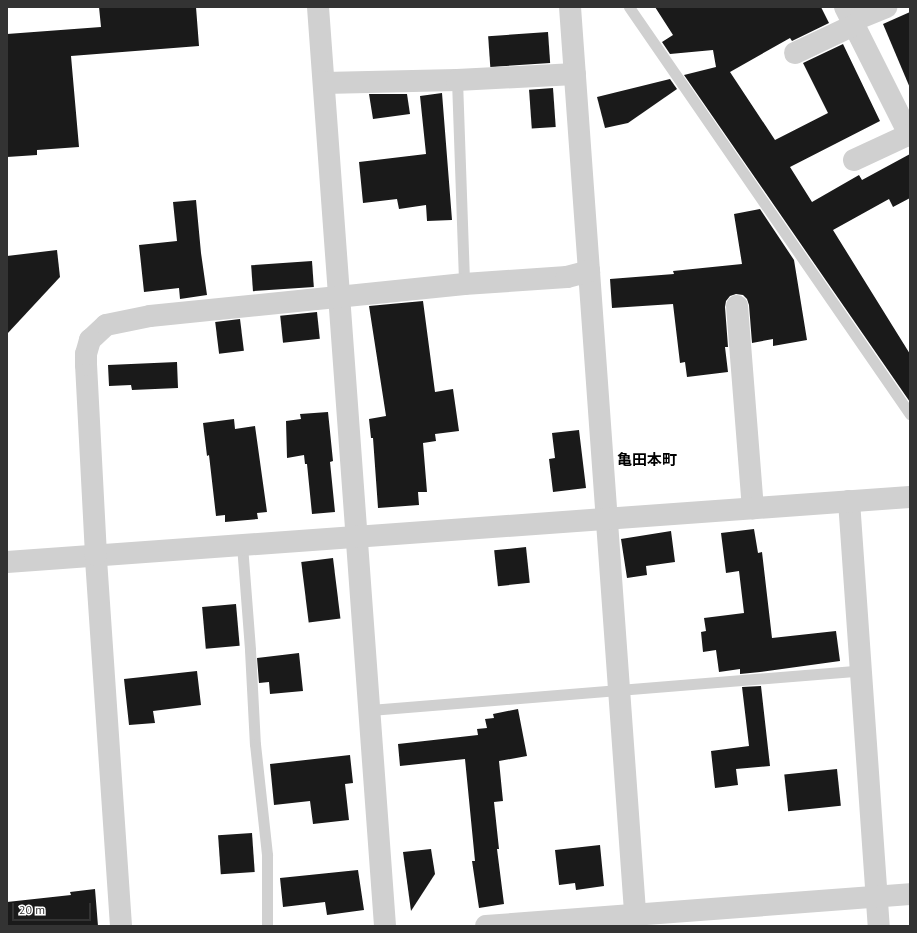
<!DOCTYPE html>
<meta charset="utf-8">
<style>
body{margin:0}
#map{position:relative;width:917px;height:933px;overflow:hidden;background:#fff;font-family:"PT Sans","Noto Sans JP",sans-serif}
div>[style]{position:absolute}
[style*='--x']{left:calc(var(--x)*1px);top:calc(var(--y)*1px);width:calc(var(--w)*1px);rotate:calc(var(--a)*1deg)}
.building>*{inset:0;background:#1a1a1a;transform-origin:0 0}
.lane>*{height:11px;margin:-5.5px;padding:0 5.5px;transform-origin:5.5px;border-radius:5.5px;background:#d0d0d0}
.street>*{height:22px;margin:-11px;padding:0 11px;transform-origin:11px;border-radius:11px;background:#d0d0d0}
span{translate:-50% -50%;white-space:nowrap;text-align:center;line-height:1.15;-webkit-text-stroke:4px #fff;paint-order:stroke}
.quarter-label{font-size:15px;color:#000;font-weight:700}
.frame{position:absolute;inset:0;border:8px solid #333;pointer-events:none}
.scale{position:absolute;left:12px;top:903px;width:79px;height:18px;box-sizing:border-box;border:2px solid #333;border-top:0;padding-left:5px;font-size:12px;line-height:14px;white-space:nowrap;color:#333;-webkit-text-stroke:3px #fff;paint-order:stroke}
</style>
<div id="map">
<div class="building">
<div style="clip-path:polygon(99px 7px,196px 7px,199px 46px,71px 56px,79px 147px,37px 150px,37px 155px,7px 157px,7px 34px,101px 27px)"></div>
<div style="clip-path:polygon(655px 7px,821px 7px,829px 23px,792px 41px,790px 38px,730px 72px,775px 140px,828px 113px,803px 63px,843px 44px,880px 121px,790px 167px,812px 202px,859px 175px,862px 180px,910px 154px,910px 198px,893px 207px,889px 199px,833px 230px,910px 354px,910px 402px,684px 75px,716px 67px,713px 50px,670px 54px,662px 42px,673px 35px)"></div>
<div style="clip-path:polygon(910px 12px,910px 88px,883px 24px)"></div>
<div style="left:548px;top:32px;width:31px;height:60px;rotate:86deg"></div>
<div style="clip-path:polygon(670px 79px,677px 89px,628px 123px,605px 128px,597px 97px)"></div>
<div style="left:553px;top:88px;width:39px;height:24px;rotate:86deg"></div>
<div style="clip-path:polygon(442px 93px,452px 220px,427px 221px,426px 205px,399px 209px,397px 199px,363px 203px,359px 162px,426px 154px,420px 96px)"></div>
<div style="clip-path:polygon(369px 94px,407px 94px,410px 114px,373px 119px)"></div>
<div style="clip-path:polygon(196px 200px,201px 253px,207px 295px,180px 299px,179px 288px,144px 292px,139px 245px,177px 241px,173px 202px)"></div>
<div style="clip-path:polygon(760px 209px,794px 260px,807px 340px,773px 346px,773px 339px,752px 343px,749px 305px,747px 299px,743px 295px,736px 294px,730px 296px,726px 301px,725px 307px,728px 347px,725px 347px,728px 372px,687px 377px,685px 362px,680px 363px,673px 304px,612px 308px,610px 279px,674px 274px,673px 271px,742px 264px,734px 214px)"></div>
<div style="clip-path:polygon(57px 250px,60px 277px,7px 334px,7px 256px)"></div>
<div style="left:312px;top:261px;width:26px;height:61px;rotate:86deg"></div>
<div style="clip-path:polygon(423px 301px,435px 392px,453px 389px,459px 431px,435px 434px,436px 441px,423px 443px,427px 492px,418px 492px,419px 505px,378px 508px,373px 438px,371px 438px,369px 419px,386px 416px,369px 306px)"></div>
<div style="left:317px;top:312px;width:27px;height:37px;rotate:84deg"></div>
<div style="left:240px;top:319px;width:32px;height:25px;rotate:83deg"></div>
<div style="clip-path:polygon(177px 362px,178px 388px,132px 390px,131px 385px,109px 386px,108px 365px)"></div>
<div style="clip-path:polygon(328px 412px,333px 461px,330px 462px,335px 512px,312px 514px,307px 464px,305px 464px,304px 455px,287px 458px,286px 421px,301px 419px,300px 414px)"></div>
<div style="clip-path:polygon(234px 419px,235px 429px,255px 426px,267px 512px,257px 513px,258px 519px,225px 522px,225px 515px,216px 516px,209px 455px,207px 456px,203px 423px)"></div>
<div style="clip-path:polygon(579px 430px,586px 488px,553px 492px,549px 459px,555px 458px,552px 433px)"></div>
<div style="clip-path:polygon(754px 529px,758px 553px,762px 552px,772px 638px,836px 631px,840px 661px,760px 672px,740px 674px,740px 669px,719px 672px,716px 650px,703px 652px,701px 632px,706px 631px,704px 618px,744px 613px,739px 571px,726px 573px,721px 533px)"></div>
<div style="clip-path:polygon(671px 531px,675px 562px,646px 566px,647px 575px,627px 578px,621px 539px)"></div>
<div style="left:526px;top:547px;width:36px;height:32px;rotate:84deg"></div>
<div style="left:333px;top:558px;width:61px;height:32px;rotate:83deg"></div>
<div style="left:236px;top:604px;width:42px;height:34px;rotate:85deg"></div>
<div style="clip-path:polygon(299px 653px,303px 691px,270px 694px,269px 682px,259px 683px,257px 658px)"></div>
<div style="clip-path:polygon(197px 671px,201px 705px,153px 711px,155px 723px,129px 725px,124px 679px)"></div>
<div style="clip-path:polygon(761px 686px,770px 766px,736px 769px,738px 785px,715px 788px,711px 751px,749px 746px,742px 687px)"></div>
<div style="clip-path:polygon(518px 709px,527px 756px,499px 761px,503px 801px,494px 802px,499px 849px,497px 849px,504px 904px,479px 908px,472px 861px,475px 861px,465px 759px,400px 766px,398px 744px,478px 735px,477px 729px,487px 728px,485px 719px,494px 718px,493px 714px)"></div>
<div style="clip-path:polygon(350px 755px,353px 783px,345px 784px,349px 820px,313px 824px,310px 801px,274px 805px,270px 764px)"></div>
<div style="left:837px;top:769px;width:37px;height:53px;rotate:84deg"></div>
<div style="left:252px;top:833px;width:39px;height:34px;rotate:86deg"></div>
<div style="clip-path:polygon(600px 845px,604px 886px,576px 890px,575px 883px,559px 885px,555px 850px)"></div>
<div style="clip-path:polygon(431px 849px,435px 874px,411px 911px,403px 852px)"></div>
<div style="clip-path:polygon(358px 870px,364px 910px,327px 915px,325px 902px,283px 907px,280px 878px)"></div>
<div style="clip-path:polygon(95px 889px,98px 926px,7px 926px,7px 902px,71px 895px,70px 892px)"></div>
</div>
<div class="lane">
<div style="--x:629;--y:7;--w:495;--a:55.4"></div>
<div style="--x:457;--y:80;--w:204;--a:88"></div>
<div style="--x:242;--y:545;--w:105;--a:85.6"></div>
<div style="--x:250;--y:650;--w:94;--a:87"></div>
<div style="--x:255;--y:744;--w:112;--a:83.8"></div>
<div style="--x:267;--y:855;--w:71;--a:90"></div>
<div style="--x:370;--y:710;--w:492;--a:-4.6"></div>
</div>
<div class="street">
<div style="--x:318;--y:7;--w:921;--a:85.83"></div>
<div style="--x:570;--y:7;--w:921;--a:85.89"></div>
<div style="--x:845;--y:7;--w:144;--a:63.3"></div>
<div style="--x:852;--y:21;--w:37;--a:-22"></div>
<div style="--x:795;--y:53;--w:65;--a:-25.4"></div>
<div style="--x:324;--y:83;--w:133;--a:-1.3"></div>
<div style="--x:457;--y:80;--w:118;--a:-2.9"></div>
<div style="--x:854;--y:160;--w:62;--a:-24.9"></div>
<div style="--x:737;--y:306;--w:203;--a:85.5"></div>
<div style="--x:849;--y:501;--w:426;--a:86"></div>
<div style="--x:7;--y:562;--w:905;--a:-4.12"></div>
<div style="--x:121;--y:926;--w:372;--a:-93.9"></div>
<div style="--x:96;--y:555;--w:190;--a:-93"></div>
<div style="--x:86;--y:365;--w:11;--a:-90"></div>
<div style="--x:86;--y:354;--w:15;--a:-74"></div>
<div style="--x:90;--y:340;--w:22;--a:-43"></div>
<div style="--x:106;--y:325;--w:45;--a:-11.6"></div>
<div style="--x:150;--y:316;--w:316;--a:-5.8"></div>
<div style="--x:464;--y:284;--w:103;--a:-3.9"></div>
<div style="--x:567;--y:277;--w:23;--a:-15"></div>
<div style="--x:486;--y:926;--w:425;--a:-4.3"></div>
</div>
<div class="quarter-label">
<span style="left:647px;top:460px">亀田本町</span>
</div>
<div class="frame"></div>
<div class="scale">20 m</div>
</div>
